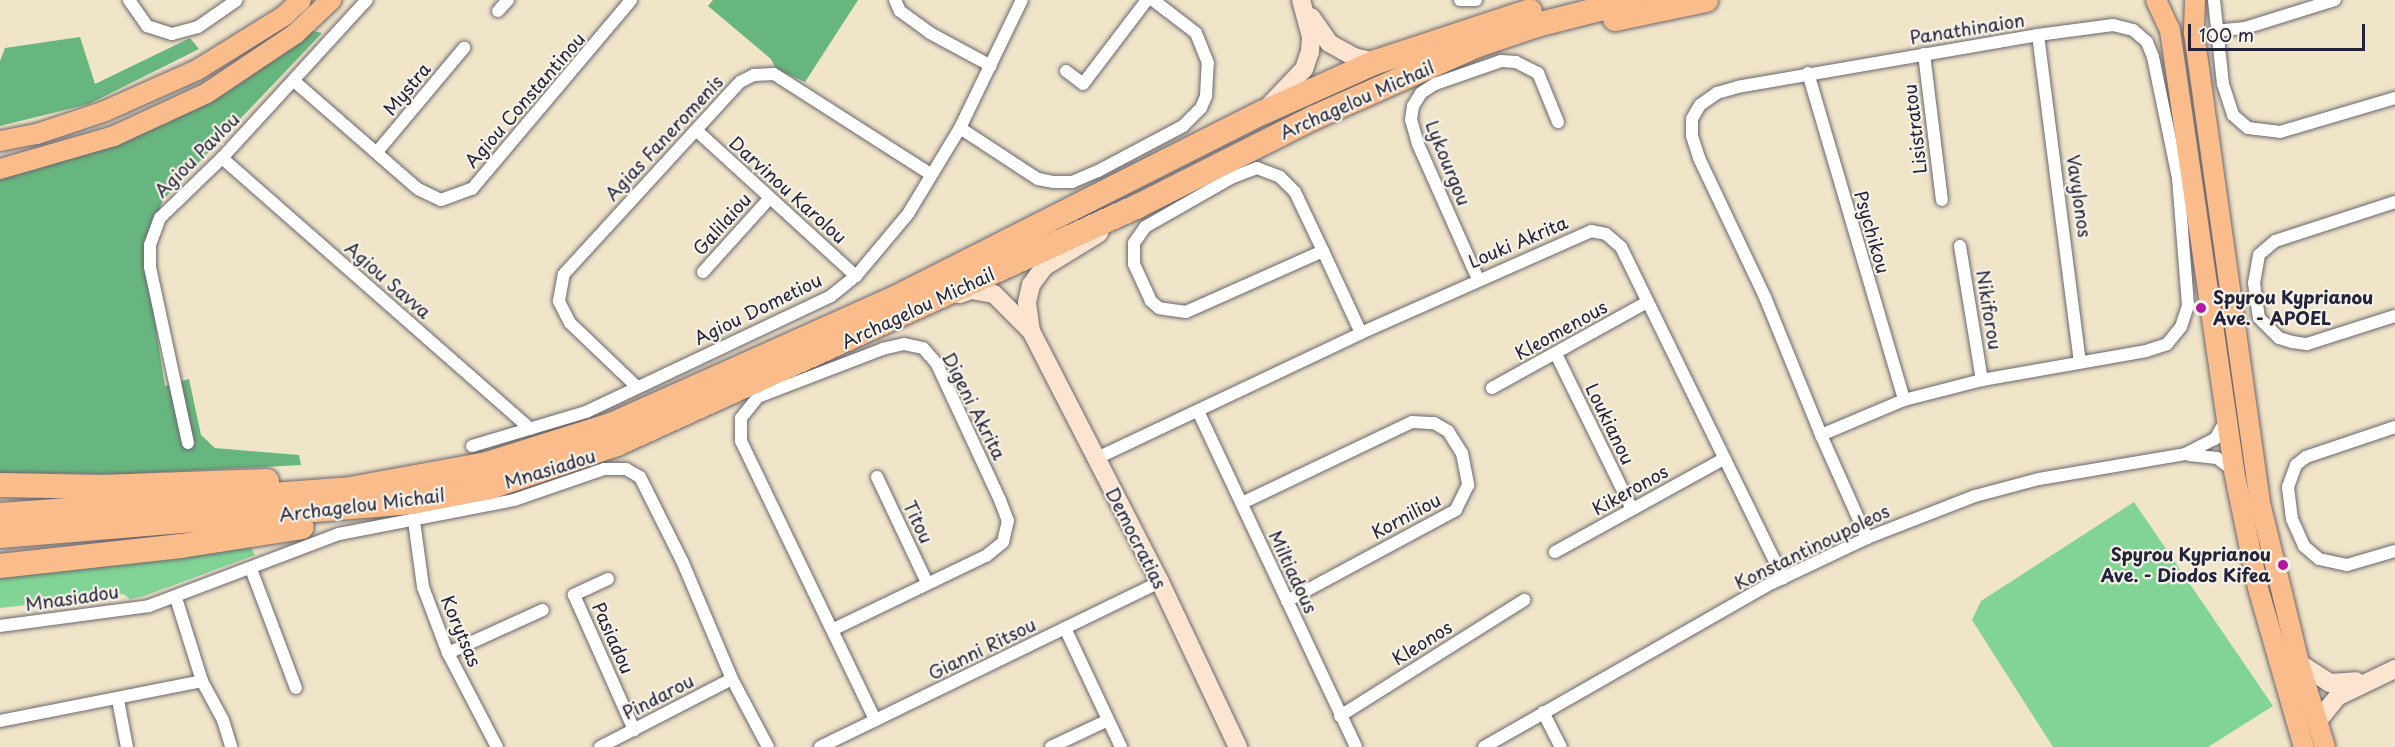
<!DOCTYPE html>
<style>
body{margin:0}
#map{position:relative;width:2395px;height:747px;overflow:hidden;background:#f0e4c9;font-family:"Playpen Sans",sans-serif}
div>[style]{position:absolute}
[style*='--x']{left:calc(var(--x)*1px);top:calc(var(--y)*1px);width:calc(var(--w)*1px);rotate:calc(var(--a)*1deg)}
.green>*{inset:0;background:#81d496}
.forest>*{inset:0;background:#68b67f}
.roads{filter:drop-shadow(0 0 2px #6a666d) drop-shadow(0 0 2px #6a666d)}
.street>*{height:12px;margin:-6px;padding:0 6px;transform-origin:6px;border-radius:6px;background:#fff}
.secondary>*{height:18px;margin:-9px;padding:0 9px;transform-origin:9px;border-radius:9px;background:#fde4d1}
.primary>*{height:20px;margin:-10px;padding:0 10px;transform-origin:10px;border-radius:10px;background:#fabc8b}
.highway>*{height:24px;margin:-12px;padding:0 12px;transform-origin:12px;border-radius:12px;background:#fabc8b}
.dots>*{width:16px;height:16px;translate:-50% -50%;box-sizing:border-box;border:3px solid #f7f3e8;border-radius:50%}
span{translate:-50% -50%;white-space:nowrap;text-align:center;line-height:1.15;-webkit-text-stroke:4.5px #f7f3e8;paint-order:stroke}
.street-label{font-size:18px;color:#22223b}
.poi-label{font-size:18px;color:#22223b;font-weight:700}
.left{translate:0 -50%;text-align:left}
.right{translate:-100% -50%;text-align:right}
.scale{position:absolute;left:2188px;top:24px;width:177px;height:27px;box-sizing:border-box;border:3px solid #22223b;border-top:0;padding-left:8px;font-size:18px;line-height:21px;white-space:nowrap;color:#22223b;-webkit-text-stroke:4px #f7f3e8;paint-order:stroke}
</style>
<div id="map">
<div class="green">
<div style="clip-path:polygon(2134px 502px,2273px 706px,2208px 747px,2053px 747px,1972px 620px,1981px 601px)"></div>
<div style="clip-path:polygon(247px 540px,255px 555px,144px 596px,130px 599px,123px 594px,0 608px,0 576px)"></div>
</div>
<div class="forest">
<div style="clip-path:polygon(713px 0,858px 0,805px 82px,776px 69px,771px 59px,708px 6px)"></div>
<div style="clip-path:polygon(309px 30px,322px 33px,163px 200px,144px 252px,165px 386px,189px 379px,201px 435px,215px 448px,299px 455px,301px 465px,127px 474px,0 473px,0 178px,34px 170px,168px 123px)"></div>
<div style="clip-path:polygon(80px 37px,95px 84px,190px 38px,199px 49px,89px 104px,0 126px,0 61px,5px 48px)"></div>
</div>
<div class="roads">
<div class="street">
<div style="--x:129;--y:0;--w:32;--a:55"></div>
<div style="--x:147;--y:26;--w:26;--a:18"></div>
<div style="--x:172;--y:34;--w:27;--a:-15"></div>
<div style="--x:198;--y:27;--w:47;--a:-34.7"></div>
<div style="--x:895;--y:0;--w:12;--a:66"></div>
<div style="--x:900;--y:11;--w:37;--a:36"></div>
<div style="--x:930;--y:33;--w:69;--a:28.4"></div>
<div style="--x:1460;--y:0;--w:16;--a:0"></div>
<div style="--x:2214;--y:0;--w:84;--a:83.9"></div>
<div style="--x:2223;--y:84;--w:33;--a:72"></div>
<div style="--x:2233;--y:115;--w:20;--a:41"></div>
<div style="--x:2248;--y:128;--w:32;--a:7"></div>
<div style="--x:2280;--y:132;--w:120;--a:-16.5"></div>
<div style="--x:498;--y:11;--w:15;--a:-48"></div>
<div style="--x:2215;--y:31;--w:30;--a:-6"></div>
<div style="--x:2245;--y:28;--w:94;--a:-17.3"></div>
<div style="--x:2038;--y:35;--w:329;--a:82.7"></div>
<div style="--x:1924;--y:54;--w:147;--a:83"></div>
<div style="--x:1066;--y:71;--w:21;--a:37"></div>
<div style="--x:1083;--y:84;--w:106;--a:-52.7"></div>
<div style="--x:1808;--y:73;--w:341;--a:73.6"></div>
<div style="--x:294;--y:81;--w:164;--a:41.1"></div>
<div style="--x:418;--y:189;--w:25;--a:26"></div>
<div style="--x:441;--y:200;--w:33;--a:-20"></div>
<div style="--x:472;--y:189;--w:247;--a:-49.9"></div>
<div style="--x:960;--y:128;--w:93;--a:33.2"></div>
<div style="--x:1038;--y:179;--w:16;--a:11"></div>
<div style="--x:1054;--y:182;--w:18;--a:0"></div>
<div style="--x:1072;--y:182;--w:28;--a:-23"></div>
<div style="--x:1098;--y:171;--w:96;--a:-27.9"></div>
<div style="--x:1183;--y:126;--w:25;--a:-45"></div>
<div style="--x:1201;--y:108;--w:13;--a:-67"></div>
<div style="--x:1206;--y:96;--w:33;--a:-87"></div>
<div style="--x:1208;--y:63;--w:32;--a:-112"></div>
<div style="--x:1196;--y:33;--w:54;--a:-142.5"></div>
<div style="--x:696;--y:130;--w:217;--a:42.4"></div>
<div style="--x:377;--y:152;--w:136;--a:-50.1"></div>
<div style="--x:222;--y:158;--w:410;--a:41.3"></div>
<div style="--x:2395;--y:202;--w:126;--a:162"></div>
<div style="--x:2275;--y:241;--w:21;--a:139"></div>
<div style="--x:2259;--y:255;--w:28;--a:100"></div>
<div style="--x:2254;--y:283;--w:35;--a:82"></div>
<div style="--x:2259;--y:318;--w:28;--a:45"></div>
<div style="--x:2279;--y:338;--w:14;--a:17"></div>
<div style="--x:2292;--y:342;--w:15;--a:8"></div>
<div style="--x:2307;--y:344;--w:92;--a:-17.7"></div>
<div style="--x:1960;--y:246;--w:136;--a:80.7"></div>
<div style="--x:1323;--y:251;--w:150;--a:156"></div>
<div style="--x:1186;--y:312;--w:27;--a:-172"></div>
<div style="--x:1159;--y:308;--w:11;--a:-139"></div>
<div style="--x:1151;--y:301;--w:41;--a:-114.7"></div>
<div style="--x:1134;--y:264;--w:21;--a:-90"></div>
<div style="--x:1134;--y:243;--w:19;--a:-55"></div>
<div style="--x:1145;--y:227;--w:99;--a:-29.7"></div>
<div style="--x:1231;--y:178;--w:28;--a:-21"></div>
<div style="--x:1257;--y:168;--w:25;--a:21"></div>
<div style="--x:1280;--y:177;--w:21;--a:45"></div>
<div style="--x:1295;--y:192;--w:65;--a:64.6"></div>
<div style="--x:1323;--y:251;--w:90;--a:65.1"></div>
<div style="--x:703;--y:272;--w:97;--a:-47.9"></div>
<div style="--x:1478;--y:279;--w:148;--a:-114"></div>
<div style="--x:1418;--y:144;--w:25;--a:-106"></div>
<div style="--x:1411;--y:120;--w:14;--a:-82"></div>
<div style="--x:1413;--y:106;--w:15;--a:-58"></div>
<div style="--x:1421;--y:93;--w:17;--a:-33"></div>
<div style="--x:1435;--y:84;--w:70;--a:-19.2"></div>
<div style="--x:1501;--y:61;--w:15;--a:4"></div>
<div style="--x:1516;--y:62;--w:25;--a:27"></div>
<div style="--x:1538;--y:73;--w:53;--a:67.8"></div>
<div style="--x:1556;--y:354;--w:173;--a:63.9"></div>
<div style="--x:636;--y:386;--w:91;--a:-136.3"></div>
<div style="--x:570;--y:323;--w:25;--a:-117"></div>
<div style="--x:559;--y:301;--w:27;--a:-80"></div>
<div style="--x:564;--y:274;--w:260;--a:-47.5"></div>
<div style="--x:740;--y:82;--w:16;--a:-27"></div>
<div style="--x:754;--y:75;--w:20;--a:-3"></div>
<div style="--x:774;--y:74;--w:184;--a:32.6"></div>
<div style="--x:1492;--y:388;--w:177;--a:-29"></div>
<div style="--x:1198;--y:411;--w:371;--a:64.8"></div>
<div style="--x:2395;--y:427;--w:94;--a:161.4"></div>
<div style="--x:2306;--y:457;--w:13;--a:141"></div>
<div style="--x:2296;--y:465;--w:23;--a:110"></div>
<div style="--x:2288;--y:487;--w:32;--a:83"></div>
<div style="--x:2292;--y:519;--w:30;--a:66"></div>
<div style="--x:2304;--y:546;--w:20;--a:41"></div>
<div style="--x:2319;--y:559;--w:29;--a:12"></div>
<div style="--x:2347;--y:565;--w:50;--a:-16.3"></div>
<div style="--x:1821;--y:435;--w:90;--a:-22.9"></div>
<div style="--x:1904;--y:400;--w:81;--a:-14.4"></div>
<div style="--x:1982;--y:380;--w:167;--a:-10"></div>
<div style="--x:2146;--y:351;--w:22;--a:-18"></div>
<div style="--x:2167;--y:344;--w:22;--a:-51"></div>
<div style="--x:2181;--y:327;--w:23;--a:-72"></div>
<div style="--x:2188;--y:305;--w:127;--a:-94.5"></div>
<div style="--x:2178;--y:178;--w:124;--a:-101.7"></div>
<div style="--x:2153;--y:57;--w:16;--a:-112"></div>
<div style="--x:2147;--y:42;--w:18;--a:-139"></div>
<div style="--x:2133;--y:30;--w:21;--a:-166"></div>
<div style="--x:2113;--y:25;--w:76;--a:172.4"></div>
<div style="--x:2038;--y:35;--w:304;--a:170.2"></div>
<div style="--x:1738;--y:87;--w:22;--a:164"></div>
<div style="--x:1717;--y:93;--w:21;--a:145"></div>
<div style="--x:1700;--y:105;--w:16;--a:120"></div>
<div style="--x:1692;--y:119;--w:17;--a:90"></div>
<div style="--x:1692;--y:136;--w:23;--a:72"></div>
<div style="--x:1699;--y:158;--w:154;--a:64.6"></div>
<div style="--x:1765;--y:297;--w:149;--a:67.9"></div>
<div style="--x:1821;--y:435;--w:113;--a:65.9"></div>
<div style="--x:188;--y:443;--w:180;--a:-102.2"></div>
<div style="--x:150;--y:267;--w:22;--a:-90"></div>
<div style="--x:150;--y:245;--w:29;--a:-70"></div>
<div style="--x:160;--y:218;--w:86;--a:-44.1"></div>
<div style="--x:222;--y:158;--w:214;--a:-47.5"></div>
<div style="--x:472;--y:446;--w:119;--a:-16.6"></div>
<div style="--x:586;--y:412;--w:271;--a:-25.3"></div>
<div style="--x:831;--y:296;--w:32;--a:-39"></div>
<div style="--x:856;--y:276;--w:81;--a:-50"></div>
<div style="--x:908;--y:214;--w:100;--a:-58.8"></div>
<div style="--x:960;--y:128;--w:142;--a:-64.2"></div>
<div style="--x:2189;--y:455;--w:28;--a:6"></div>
<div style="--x:2217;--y:458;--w:21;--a:37"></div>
<div style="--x:1095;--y:459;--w:294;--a:-25.3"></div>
<div style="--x:1361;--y:333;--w:252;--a:-23.9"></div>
<div style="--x:1591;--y:231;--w:15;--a:11"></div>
<div style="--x:1606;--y:234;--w:20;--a:41"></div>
<div style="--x:1621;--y:247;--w:369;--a:63.9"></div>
<div style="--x:877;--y:477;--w:117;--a:64.7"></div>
<div style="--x:1242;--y:503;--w:188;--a:-25.5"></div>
<div style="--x:1412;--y:422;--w:22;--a:3"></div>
<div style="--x:1434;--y:423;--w:16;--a:30"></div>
<div style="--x:1448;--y:431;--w:26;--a:58"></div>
<div style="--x:1462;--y:453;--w:33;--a:79"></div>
<div style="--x:1468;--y:485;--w:28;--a:116"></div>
<div style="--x:1456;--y:510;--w:192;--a:151.7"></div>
<div style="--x:414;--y:521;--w:67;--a:82.2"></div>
<div style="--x:423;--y:587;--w:71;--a:69.3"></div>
<div style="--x:448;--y:653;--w:106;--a:62.5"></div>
<div style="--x:1555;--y:552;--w:191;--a:-28.9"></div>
<div style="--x:251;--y:569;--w:127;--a:69.3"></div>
<div style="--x:608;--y:579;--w:38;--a:155"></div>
<div style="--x:574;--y:595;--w:148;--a:66"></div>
<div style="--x:176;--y:598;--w:87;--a:72.6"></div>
<div style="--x:202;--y:681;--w:44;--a:61.7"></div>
<div style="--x:223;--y:720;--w:28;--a:73"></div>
<div style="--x:0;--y:626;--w:150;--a:-7.6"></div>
<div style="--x:149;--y:606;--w:203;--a:-20.8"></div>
<div style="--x:339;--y:534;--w:178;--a:-11"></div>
<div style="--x:514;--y:500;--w:95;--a:-19"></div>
<div style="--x:604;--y:469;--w:22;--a:0"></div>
<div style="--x:626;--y:469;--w:16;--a:30"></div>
<div style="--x:640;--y:477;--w:96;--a:63.4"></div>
<div style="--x:683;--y:563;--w:126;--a:67.1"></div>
<div style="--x:732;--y:679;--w:77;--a:62.1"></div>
<div style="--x:1065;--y:628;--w:132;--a:64.8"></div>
<div style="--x:834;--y:629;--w:169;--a:-25.7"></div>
<div style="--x:986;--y:556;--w:22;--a:-39"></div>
<div style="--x:1003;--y:542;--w:22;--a:-77"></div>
<div style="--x:1008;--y:521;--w:22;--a:-111"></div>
<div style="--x:1000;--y:500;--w:150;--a:-114.9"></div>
<div style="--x:937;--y:364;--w:21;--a:-131"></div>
<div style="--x:923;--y:348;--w:19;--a:-168"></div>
<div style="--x:904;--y:344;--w:22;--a:167"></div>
<div style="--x:883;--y:349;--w:134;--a:159"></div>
<div style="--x:758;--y:397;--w:27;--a:129"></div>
<div style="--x:741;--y:418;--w:23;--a:90"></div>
<div style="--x:741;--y:441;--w:310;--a:64.3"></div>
<div style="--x:448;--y:653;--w:104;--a:-24.4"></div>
<div style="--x:118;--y:700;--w:48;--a:79.2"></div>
<div style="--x:1543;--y:712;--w:39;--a:63"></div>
<div style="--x:1340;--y:716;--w:218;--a:-32.2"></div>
<div style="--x:0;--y:721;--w:206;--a:-11.2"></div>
<div style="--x:600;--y:747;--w:148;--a:-27.3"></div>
<div style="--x:820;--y:747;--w:378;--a:-25.9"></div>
<div style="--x:1051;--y:747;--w:63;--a:-25.3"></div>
<div style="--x:1484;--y:747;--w:331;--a:-29.7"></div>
<div style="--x:1772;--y:583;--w:105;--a:-25.3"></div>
<div style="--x:1867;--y:538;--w:116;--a:-21.3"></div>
<div style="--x:1975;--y:496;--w:66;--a:-14.9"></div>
<div style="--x:2039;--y:479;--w:148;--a:-9.7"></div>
<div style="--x:2185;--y:454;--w:34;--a:-27"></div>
<div style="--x:2215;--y:439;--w:20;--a:-60"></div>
</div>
<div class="secondary">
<div style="--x:1311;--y:17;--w:32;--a:55"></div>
<div style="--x:1329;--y:43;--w:29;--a:29"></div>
<div style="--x:1354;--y:57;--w:23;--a:13"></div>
<div style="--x:1268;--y:107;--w:52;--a:-46.5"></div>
<div style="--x:1304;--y:69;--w:18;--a:-71"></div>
<div style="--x:1310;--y:52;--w:15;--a:-86"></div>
<div style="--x:1311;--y:37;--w:38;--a:-105"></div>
<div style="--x:1099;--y:233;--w:65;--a:148.3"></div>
<div style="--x:1044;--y:267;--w:22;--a:126"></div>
<div style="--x:1031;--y:285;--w:18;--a:103"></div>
<div style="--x:1027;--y:303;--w:28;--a:82"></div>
<div style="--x:1031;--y:331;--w:282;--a:62.8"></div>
<div style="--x:1160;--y:582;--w:183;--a:64.7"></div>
<div style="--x:960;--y:294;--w:12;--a:-20"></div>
<div style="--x:971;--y:290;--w:23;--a:10"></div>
<div style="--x:994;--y:294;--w:52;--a:45"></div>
<div style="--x:2299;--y:663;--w:37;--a:33"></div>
<div style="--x:2330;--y:683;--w:26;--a:-4"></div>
<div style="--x:2317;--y:722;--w:32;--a:-51"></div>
<div style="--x:2337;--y:697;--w:64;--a:-25.8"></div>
</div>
<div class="primary">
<div style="--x:2156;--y:0;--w:33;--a:65"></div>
<div style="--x:2170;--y:30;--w:446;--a:81.7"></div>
<div style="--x:2234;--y:471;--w:119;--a:78.4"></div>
<div style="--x:2258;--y:588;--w:166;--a:73.9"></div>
<div style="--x:2195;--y:0;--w:33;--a:92"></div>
<div style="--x:2194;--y:33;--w:479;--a:82"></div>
<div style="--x:2261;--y:507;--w:161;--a:76.3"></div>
<div style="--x:2299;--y:663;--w:88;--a:72.8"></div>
<div style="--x:0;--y:141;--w:38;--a:-11"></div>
<div style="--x:37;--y:134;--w:72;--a:-18.7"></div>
<div style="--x:105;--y:111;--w:101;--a:-24"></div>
<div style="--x:197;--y:70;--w:102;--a:-31.8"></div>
<div style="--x:284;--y:16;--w:23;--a:-43"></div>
<div style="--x:0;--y:169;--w:119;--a:-16.1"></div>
<div style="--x:114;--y:136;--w:102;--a:-24.8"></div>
<div style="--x:207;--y:93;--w:106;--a:-33.8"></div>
<div style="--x:295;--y:34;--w:50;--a:-43.4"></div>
</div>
<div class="highway">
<div style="--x:1615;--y:19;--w:93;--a:-11.8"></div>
<div style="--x:0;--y:485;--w:102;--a:1.1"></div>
<div style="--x:102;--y:487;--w:165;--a:-2.1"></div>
<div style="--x:0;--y:515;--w:351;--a:-4.2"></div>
<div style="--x:350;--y:489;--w:139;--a:-10.3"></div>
<div style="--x:487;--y:464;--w:130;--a:-17.5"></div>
<div style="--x:611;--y:425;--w:309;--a:-24.1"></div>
<div style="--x:893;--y:299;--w:413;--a:-26.8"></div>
<div style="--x:1262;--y:113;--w:125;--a:-24.1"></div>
<div style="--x:1376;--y:62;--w:162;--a:-18.3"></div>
<div style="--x:0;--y:536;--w:413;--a:-4.7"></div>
<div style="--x:412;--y:502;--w:79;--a:-10.9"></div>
<div style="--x:490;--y:487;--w:134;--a:-18.7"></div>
<div style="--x:617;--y:444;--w:573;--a:-24.55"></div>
<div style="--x:1138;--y:206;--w:196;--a:-26.7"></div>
<div style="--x:1313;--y:118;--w:180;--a:-23.9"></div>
<div style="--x:1478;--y:45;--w:62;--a:-18.7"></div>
<div style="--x:1537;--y:25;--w:101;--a:-14.3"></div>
<div style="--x:0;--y:566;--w:182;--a:-6.3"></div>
<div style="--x:181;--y:546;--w:122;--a:-8.9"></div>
</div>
</div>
<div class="dots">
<div style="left:2201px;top:308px;background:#b5179e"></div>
<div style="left:2283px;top:565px;background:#b5179e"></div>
</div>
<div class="street-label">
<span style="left:1967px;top:29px;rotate:-9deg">Panathinaion</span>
<span style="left:407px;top:89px;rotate:-50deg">Mystra</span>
<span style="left:525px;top:100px;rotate:-49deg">Agiou Constantinou</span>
<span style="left:1357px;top:100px;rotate:-24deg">Archagelou Michail</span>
<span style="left:1915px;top:129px;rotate:-97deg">Lisistratou</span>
<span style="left:664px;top:138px;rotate:-47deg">Agias Faneromenis</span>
<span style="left:197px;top:155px;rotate:-45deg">Agiou Pavlou</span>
<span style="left:1448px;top:163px;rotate:68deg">Lykourgou</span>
<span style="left:788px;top:190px;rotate:42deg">Darvinou Karolou</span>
<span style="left:2079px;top:196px;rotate:82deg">Vavylonos</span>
<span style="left:722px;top:224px;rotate:-48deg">Galilaiou</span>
<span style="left:1872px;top:232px;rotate:74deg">Psychikou</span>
<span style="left:1518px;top:242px;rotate:-23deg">Louki Akrita</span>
<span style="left:388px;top:280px;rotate:41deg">Agiou Savva</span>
<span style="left:918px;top:308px;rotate:-25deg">Archagelou Michail</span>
<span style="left:758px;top:309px;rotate:-26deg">Agiou Dometiou</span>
<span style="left:1989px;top:310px;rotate:81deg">Nikiforou</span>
<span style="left:1561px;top:330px;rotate:-29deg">Kleomenous</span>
<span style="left:974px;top:406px;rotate:63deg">Digeni Akrita</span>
<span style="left:1610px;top:424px;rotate:64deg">Loukianou</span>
<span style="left:550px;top:469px;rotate:-17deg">Mnasiadou</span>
<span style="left:1630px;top:490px;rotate:-29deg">Kikeronos</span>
<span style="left:362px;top:505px;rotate:-7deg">Archagelou Michail</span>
<span style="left:1406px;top:516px;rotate:-28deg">Korniliou</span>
<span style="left:918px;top:522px;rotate:65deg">Titou</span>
<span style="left:1136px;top:538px;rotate:63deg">Democratias</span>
<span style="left:1812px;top:547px;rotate:-26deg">Konstantinoupoleos</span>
<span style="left:1293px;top:572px;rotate:65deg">Miltiadous</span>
<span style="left:72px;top:598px;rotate:-8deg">Mnasiadou</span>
<span style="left:461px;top:631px;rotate:67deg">Korytsas</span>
<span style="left:613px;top:638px;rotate:66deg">Pasiadou</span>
<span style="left:1422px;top:643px;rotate:-32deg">Kleonos</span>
<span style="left:982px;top:649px;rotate:-26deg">Gianni Ritsou</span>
<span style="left:658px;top:697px;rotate:-27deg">Pindarou</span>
</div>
<div class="poi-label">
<span class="left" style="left:2213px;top:308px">Spyrou Kyprianou<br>Ave. - APOEL</span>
<span class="right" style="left:2271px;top:565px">Spyrou Kyprianou<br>Ave. - Diodos Kifea</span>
</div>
<div class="scale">100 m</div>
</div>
